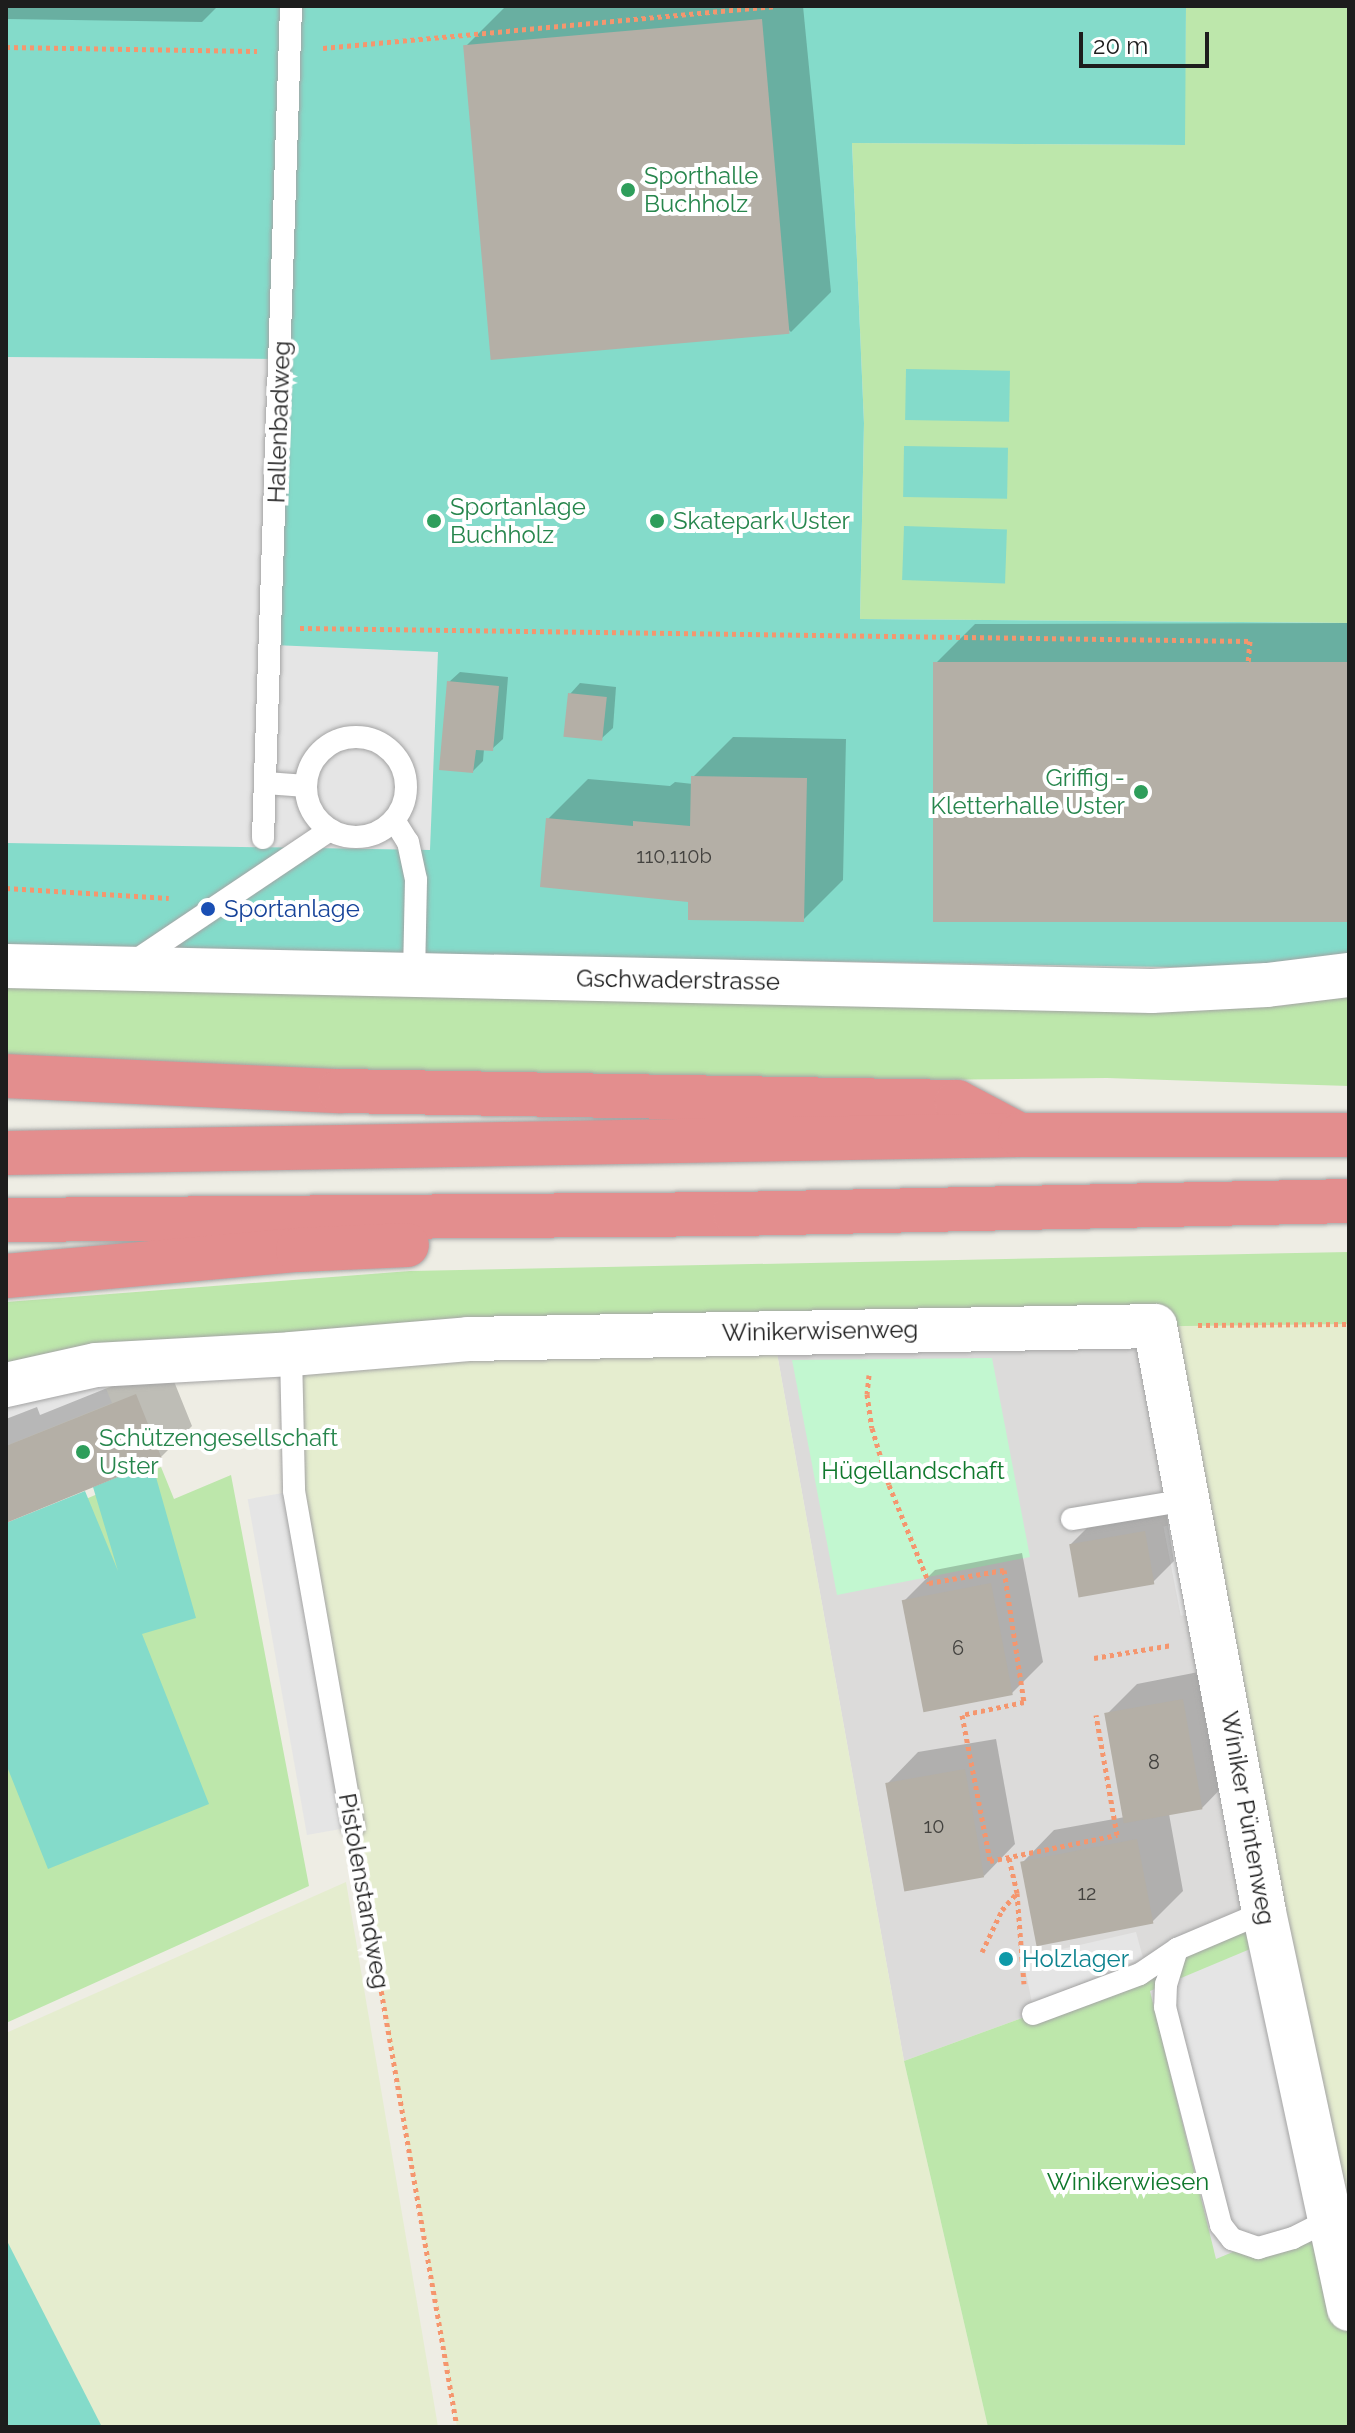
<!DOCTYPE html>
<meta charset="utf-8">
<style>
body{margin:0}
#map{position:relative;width:1355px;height:2433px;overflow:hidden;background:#eeede4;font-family:Raleway,sans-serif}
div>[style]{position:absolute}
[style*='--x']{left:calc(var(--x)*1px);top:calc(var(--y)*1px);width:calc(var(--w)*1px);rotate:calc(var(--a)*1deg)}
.residential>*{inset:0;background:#dcdbda}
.farmland>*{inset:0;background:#e5edcf}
.grass>*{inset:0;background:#bde7ab}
.park>*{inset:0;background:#c2f7d0}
.pitch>*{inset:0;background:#84dbca;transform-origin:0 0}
.parking>*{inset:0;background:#e5e5e5;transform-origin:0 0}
.shadow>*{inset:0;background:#0003}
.building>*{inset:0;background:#b4afa6;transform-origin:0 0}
.path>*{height:5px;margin-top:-2.5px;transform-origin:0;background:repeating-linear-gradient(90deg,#f5966e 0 4px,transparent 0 8px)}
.roads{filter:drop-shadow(0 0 2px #a4a4a4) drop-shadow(0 0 2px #a4a4a4)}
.service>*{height:22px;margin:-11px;padding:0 11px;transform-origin:11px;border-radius:11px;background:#fff}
.service>.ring{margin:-11px;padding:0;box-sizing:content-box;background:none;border:22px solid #fff;border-radius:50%}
.minor>*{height:44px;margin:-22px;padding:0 22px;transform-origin:22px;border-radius:22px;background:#fff}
.motorway>*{height:44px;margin:-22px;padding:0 22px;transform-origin:22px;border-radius:22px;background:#e38e8e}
.dots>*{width:22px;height:22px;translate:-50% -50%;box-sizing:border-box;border:4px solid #fff;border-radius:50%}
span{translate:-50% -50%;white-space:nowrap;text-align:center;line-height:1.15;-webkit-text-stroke:8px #fff;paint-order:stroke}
.number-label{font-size:20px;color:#43423f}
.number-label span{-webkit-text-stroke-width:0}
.leisure-label{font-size:24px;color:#27864d}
.left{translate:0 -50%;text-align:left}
.right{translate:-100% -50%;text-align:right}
.street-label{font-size:24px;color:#1d1d1d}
.transit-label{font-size:24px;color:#164399}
.park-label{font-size:24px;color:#0f782c}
.culture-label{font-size:24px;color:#0d838f}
.frame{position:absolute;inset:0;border:8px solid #1d1d1d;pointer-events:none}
.scale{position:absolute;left:1079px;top:32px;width:130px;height:36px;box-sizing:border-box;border:4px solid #1d1d1d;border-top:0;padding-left:10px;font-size:24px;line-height:28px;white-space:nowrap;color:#1d1d1d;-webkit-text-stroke:6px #fff;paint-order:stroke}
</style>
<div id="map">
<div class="residential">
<div style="clip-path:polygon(1155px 1326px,1264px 1912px,1033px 2014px,904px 2061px,773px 1331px)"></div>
</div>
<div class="farmland">
<div style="clip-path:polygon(1349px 1324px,1349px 2309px,1155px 1326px)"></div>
<div style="clip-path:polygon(773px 1331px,904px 2061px,988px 2427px,457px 2427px,294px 1491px,291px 1354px)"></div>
<div style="clip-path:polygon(346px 1882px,438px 2427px,6px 2427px,6px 2033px)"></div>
</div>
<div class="grass">
<div style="clip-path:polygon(1186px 6px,1349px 6px,1349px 623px,860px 619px,864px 423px,852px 143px,1184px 145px)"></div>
<div style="clip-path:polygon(6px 985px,1152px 1009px,1281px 1006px,1349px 993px,1349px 1086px,1107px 1078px,726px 1082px,557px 1078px,6px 1056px)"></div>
<div style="clip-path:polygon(1349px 1252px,1349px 1324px,773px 1331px,6px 1385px,6px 1302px,410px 1271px)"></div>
<div style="clip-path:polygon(161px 1467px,174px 1499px,231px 1475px,309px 1886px,6px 2023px,6px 1533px)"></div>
<div style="clip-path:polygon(1264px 1912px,1349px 2309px,1349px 2427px,988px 2427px,904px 2061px,1033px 2014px)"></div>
</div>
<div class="park">
<div style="clip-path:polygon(992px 1358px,1030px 1557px,837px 1595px,792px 1360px)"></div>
</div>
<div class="pitch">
<div style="clip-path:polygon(6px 6px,1186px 6px,1185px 145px,852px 143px,864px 423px,860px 619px,1349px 623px,1349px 955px,1255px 967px,1168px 967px,6px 948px)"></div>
<div style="left:906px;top:369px;width:104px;height:51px;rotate:1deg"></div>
<div style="left:904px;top:446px;width:104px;height:51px;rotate:1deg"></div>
<div style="left:904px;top:526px;width:103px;height:54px;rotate:2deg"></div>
<div style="clip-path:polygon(152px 1463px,196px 1618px,142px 1634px,209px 1804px,48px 1869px,6px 1764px,6px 1523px,85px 1491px,118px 1571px,93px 1487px)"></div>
<div style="clip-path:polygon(6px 2239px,102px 2427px,6px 2427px)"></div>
</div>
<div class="parking">
<div style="clip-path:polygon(6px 357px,281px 359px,273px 645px,438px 652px,430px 850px,6px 843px)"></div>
<div style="clip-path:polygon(96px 1365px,112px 1403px,8px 1445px,6px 1385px)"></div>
<div style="left:294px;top:1491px;width:341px;height:47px;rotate:80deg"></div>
<div style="left:1186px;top:1522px;width:91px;height:23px;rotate:79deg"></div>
<div style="clip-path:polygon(1136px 1932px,1143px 1958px,1032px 2003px,1023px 1958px)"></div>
<div style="clip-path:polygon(1255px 1947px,1315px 2218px,1216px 2259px,1150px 1991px)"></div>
</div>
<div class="shadow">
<div style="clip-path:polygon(6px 6px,218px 6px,202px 22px,6px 19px)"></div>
<div style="clip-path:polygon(803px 6px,831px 292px,791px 332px,465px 47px,505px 7px)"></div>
<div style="clip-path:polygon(1349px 623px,1349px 920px,935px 664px,975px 624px)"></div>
<div style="clip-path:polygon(460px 672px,508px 677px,503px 739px,492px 749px,484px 749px,483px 761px,473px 771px,449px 682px)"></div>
<div style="clip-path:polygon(580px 683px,616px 687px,613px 728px,602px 738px,570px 694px)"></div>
<div style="clip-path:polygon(733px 737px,846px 739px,843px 880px,803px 920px,690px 900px,548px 819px,588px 779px,670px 786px,675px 782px,693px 784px,693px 777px)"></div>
<div style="clip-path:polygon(167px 1364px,192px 1426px,161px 1457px,6px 1521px,6px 1419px,37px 1407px,40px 1415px)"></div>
<div style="clip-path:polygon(1166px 1511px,1174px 1561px,1153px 1582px,1071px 1544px,1092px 1523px)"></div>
<div style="clip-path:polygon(1022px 1553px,1043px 1662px,1012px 1693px,904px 1601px,935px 1570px)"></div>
<div style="clip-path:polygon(1214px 1669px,1233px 1776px,1202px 1808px,1169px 1814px,1183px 1891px,1152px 1922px,1023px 1862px,1054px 1830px,1125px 1817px,1106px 1715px,1137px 1684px)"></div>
<div style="clip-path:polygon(996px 1739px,1015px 1844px,984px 1876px,887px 1784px,918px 1752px)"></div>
</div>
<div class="building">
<div style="left:762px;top:19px;width:316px;height:300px;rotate:85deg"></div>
<div style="left:1349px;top:662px;width:260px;height:416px;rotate:90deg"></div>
<div style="clip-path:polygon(447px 681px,499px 686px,493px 751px,476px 750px,473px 773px,439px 770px)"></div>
<div style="left:568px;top:693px;width:39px;height:44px;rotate:6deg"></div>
<div style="clip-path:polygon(691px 776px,807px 778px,804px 922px,688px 920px,688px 902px,540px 887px,546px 818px,633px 826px,633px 821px,690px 826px)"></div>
<div style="clip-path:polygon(136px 1394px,162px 1459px,6px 1523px,6px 1446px)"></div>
<div style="left:1145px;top:1531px;width:54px;height:77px;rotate:80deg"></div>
<div style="left:991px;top:1583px;width:114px;height:91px;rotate:79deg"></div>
<div style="left:1183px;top:1699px;width:112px;height:80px;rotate:80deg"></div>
<div style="left:965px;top:1769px;width:110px;height:81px;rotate:80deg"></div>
<div style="left:1137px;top:1839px;width:86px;height:119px;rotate:79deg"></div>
</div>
<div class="path">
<div style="--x:6;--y:47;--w:251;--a:0.9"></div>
<div style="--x:323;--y:48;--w:453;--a:-5.3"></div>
<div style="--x:300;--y:628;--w:950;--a:0.78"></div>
<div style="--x:1250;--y:641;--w:21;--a:95"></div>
<div style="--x:6;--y:888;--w:163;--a:3.5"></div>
<div style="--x:1198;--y:1325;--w:151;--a:-0.4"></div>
<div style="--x:869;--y:1375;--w:19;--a:96"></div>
<div style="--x:867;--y:1394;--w:34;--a:82"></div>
<div style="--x:872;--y:1428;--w:59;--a:73.4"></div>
<div style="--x:889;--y:1485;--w:106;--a:67.8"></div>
<div style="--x:929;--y:1583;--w:76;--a:-9.8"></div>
<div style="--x:1004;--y:1570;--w:134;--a:81.4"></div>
<div style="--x:1024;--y:1702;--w:63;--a:168.2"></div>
<div style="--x:962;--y:1715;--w:149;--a:79.1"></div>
<div style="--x:990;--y:1861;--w:130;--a:-11.6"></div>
<div style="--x:1117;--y:1835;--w:122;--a:-99.9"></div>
<div style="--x:1094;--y:1658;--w:79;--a:-9.5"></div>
<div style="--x:358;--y:1857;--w:579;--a:80.15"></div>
<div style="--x:1009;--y:1858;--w:36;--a:77"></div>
<div style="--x:1017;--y:1893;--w:91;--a:85.6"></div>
<div style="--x:982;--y:1952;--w:47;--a:-64.5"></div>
<div style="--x:1002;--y:1910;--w:21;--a:-49"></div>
</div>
<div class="roads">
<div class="service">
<div class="ring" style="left:306px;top:737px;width:78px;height:78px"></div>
<div style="--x:266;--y:783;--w:40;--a:4.3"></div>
<div style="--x:394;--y:820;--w:26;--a:58"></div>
<div style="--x:408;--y:842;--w:39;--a:78"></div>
<div style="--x:416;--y:880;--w:94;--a:91.2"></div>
<div style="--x:263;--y:838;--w:832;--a:-88.07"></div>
<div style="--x:129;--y:965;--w:242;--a:-33.9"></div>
<div style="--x:291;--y:1354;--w:137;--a:88.7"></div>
<div style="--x:294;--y:1491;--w:341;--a:80"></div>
<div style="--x:1072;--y:1519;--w:117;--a:-9.4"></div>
<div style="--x:1177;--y:1949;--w:37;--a:107"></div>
<div style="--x:1166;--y:1984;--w:23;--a:92"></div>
<div style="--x:1165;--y:2007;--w:225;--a:75.6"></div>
<div style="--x:1221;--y:2225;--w:18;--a:52"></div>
<div style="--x:1232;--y:2239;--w:28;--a:19"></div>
<div style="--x:1258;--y:2248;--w:36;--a:-16"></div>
<div style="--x:1293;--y:2238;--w:42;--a:-26.6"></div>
<div style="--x:1033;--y:2014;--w:114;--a:-20.5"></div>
<div style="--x:1140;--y:1974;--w:45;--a:-34"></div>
<div style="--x:1177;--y:1949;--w:95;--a:-23"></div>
</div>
<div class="minor">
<div style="--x:6;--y:966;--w:1146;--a:1.25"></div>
<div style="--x:1152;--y:991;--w:115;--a:-3"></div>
<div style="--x:1267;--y:985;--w:83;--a:-7"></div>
<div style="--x:6;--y:1385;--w:92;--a:-12.5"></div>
<div style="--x:96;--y:1365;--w:195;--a:-3.2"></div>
<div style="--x:291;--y:1354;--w:178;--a:-4.8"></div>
<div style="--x:468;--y:1339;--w:687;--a:-1.08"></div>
<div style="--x:1155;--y:1326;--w:596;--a:79.46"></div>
<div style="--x:1264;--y:1912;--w:406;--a:77.9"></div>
</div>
<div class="motorway">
<div style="--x:6;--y:1076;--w:334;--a:2.6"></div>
<div style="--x:340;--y:1091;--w:617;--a:1.02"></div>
<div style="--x:957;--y:1102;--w:67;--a:27.7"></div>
<div style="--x:6;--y:1153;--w:1014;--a:-1.02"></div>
<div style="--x:1020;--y:1135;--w:329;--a:0"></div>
<div style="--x:6;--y:1220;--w:729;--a:-0.47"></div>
<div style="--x:735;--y:1214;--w:614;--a:-1.21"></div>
<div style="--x:6;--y:1276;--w:293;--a:-5.1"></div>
<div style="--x:298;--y:1250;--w:109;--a:-2.6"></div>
</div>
</div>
<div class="dots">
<div style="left:628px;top:190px;background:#2e9e5b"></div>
<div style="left:434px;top:521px;background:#2e9e5b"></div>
<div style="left:657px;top:521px;background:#2e9e5b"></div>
<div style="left:1141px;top:792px;background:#2e9e5b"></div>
<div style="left:208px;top:909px;background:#1a4fb4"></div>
<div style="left:83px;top:1452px;background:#2e9e5b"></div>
<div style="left:1006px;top:1959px;background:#0f9aa8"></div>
</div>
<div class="number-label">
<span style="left:674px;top:856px">110,110b</span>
<span style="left:958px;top:1648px">6</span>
<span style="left:1154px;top:1762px">8</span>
<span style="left:934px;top:1826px">10</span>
<span style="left:1087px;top:1893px">12</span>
</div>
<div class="leisure-label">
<span class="left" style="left:644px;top:190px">Sporthalle<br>Buchholz</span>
<span class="left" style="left:450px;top:521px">Sportanlage<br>Buchholz</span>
<span class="left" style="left:673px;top:521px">Skatepark Uster</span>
<span class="right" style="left:1125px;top:792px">Griffig -<br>Kletterhalle Uster</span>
<span class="left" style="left:99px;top:1452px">Schützengesellschaft<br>Uster</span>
</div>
<div class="street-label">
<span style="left:279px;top:422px;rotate:-88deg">Hallenbadweg</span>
<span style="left:678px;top:980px;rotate:1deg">Gschwaderstrasse</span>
<span style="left:820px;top:1331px;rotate:-1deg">Winikerwisenweg</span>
<span style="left:1248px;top:1818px;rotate:80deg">Winiker Püntenweg</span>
<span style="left:364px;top:1891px;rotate:80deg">Pistolenstandweg</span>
</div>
<div class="transit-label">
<span class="left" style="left:224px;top:909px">Sportanlage</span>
</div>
<div class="park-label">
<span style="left:913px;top:1471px">Hügellandschaft</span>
<span style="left:1128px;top:2182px">Winikerwiesen</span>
</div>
<div class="culture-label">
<span class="left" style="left:1022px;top:1959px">Holzlager</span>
</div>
<div class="frame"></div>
<div class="scale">20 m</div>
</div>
